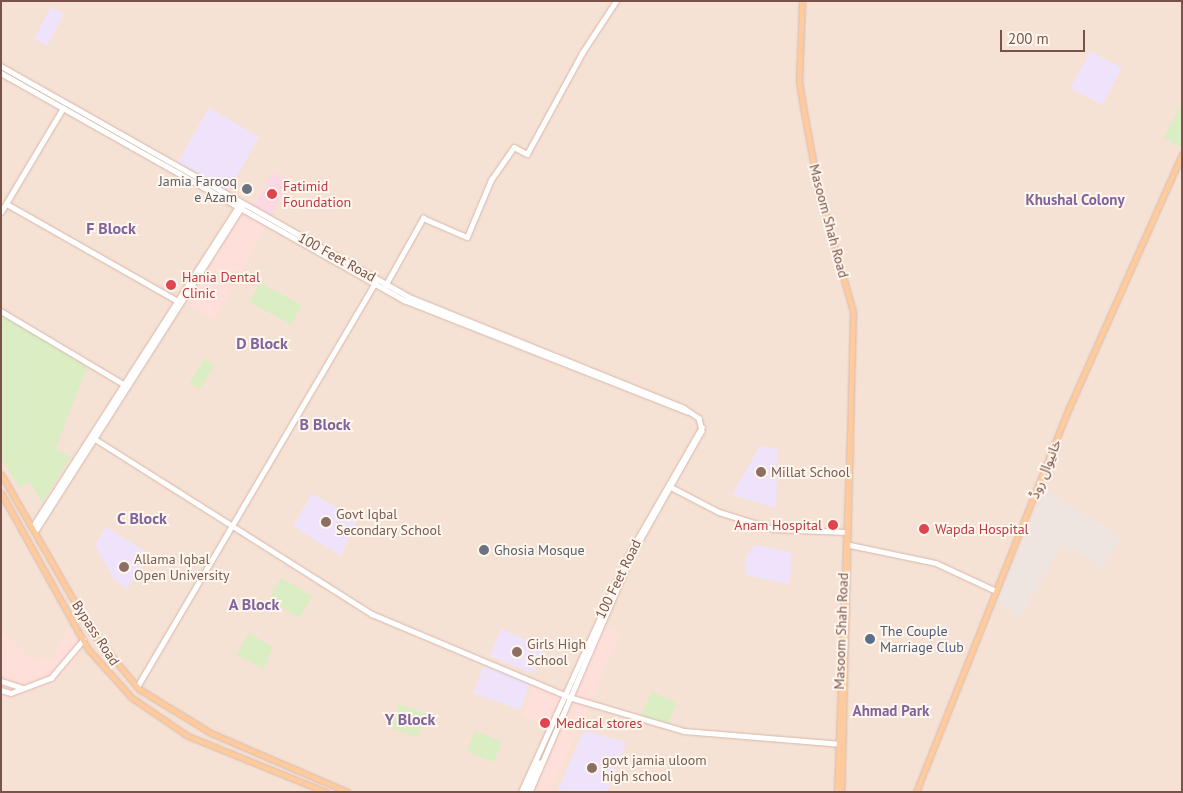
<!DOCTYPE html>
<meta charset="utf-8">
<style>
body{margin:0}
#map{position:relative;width:1183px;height:793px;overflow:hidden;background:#fef1e6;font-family:"PT Sans","Noto Sans Arabic",sans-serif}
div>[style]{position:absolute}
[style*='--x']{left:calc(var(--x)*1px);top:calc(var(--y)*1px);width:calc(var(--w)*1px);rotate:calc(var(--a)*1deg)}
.residential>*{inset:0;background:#f6e2d4;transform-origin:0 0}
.commercial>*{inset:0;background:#ffdfd9;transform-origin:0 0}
.industrial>*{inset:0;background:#eee5e0}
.education>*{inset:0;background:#eee3fa;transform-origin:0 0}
.medical>*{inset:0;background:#fcd9e2}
.green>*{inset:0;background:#daedc3;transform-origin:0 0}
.roads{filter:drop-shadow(0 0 1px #d6b8ab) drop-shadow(0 0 1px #d6b8ab)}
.secondary>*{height:4.5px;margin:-2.25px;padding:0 2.25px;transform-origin:2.25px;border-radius:2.25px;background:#fff}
.primary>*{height:5px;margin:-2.5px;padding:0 2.5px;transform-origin:2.5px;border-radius:2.5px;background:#ffcb9c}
.dots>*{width:14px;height:14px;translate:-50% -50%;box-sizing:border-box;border:2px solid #fff6ee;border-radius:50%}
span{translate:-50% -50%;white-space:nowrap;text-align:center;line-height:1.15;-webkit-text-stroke:4px #fff6ee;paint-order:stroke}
.worship-label{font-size:14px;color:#5b616d}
.right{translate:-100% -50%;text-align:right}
.left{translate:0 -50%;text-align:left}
.health-label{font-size:14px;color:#be3a42}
.street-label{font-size:14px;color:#795349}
.education-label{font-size:14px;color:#785e54}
.service-label{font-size:14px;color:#4e5e75}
.neighbourhood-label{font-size:15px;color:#81649d;font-weight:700}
.quarter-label{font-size:16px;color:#81649d;font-weight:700}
.frame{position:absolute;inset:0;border:2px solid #795349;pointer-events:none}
.scale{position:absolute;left:1000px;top:30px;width:85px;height:22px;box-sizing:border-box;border:2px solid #795349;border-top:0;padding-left:6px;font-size:15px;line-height:18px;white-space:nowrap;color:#795349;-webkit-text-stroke:4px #fff6ee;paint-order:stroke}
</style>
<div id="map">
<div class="residential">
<div style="left:1px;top:1px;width:1181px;height:791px"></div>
</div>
<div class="commercial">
<div style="left:241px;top:212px;width:29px;height:107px;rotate:29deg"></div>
<div style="left:602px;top:625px;width:20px;height:78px;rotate:24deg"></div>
<div style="clip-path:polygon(68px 627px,82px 649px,68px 670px,51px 685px,6px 700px,1px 697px,1px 630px,36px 663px,43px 656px,52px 661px)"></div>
<div style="left:535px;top:685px;width:30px;height:33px;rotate:23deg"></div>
<div style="left:571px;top:701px;width:19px;height:97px;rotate:25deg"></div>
</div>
<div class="industrial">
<div style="clip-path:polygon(1045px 489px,1122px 538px,1100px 571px,1086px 556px,1060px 548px,1020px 618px,997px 601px)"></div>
</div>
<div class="education">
<div style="left:51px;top:7px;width:15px;height:36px;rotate:28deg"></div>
<div style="left:1090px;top:51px;width:36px;height:42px;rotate:28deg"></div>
<div style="left:209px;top:108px;width:58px;height:62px;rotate:30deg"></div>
<div style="clip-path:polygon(760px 446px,778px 449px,776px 508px,732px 495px)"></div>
<div style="clip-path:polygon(312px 494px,358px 518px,341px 556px,293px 526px)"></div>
<div style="clip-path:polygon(106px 527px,148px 553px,127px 589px,115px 581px,95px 545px)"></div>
<div style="clip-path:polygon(754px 545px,791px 552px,790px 584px,745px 575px,746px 557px)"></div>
<div style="left:501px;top:629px;width:47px;height:29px;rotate:23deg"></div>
<div style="left:483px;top:666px;width:50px;height:29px;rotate:19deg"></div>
<div style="clip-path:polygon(584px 730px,626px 743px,607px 792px,557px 792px)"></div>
</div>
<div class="medical">
<div style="clip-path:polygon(274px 172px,290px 182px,272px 216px,253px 206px)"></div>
</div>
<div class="green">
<div style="clip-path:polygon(1182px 102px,1182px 145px,1181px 147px,1164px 138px)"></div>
<div style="left:260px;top:283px;width:47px;height:22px;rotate:28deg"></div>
<div style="clip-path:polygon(1px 314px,87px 367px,55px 450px,71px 456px,42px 503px,30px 482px,19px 488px,1px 457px)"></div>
<div style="left:204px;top:359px;width:12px;height:28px;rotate:31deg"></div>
<div style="left:281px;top:578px;width:36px;height:25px;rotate:30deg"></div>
<div style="clip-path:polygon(249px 633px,273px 647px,264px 669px,236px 655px)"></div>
<div style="clip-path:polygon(652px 692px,677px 703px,667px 724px,640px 718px)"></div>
<div style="left:399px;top:704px;width:29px;height:25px;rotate:20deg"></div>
<div style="left:475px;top:731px;width:29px;height:22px;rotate:22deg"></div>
</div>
<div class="roads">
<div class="secondary">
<div style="--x:1;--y:66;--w:467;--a:29.5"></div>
<div style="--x:407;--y:296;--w:299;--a:22"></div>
<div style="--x:684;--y:408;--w:18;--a:34"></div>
<div style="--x:699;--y:418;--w:13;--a:77"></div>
<div style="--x:702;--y:431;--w:140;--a:119.5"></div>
<div style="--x:633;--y:553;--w:260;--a:113.3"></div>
<div style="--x:1;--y:73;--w:463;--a:29.4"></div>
<div style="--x:404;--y:300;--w:305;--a:21.5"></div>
<div style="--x:7;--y:204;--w:197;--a:29.6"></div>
<div style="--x:1;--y:212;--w:121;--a:-59.2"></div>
<div style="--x:385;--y:286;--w:78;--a:-60.8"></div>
<div style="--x:423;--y:218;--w:48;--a:23.4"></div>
<div style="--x:467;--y:237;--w:62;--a:-67.2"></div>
<div style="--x:491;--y:180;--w:40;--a:-55.1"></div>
<div style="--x:514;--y:147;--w:15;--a:28"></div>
<div style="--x:527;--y:154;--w:115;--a:-61.4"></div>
<div style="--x:582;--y:53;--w:62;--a:-56.8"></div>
<div style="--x:1;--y:311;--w:144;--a:30.8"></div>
<div style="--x:92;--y:437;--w:331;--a:32.3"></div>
<div style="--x:372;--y:614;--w:214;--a:22.8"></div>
<div style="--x:569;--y:697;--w:120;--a:16.5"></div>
<div style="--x:684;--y:731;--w:158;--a:4.7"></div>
<div style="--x:669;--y:486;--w:56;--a:27.5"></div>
<div style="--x:719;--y:512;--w:58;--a:17.2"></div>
<div style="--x:774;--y:529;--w:72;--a:2.4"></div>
<div style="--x:33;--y:526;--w:381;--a:-57.3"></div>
<div style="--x:36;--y:530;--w:383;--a:-57.5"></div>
<div style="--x:850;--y:545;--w:88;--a:11.8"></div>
<div style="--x:936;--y:563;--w:66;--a:25"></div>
<div style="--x:1;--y:681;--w:22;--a:18"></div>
<div style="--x:137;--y:687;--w:469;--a:-59.5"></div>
<div style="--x:1;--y:690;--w:10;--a:17"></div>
<div style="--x:11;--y:693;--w:43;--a:-20.6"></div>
<div style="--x:51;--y:678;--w:50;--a:-49.9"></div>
<div style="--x:521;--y:792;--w:264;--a:-65.6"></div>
<div style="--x:630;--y:552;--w:144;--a:-60.1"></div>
<div style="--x:526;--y:792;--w:32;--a:-66"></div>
</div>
<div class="primary">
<div style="--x:802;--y:1;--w:80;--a:92.1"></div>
<div style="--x:799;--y:81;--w:31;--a:81"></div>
<div style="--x:804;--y:112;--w:77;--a:79.6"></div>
<div style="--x:818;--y:188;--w:129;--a:74.2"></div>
<div style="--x:853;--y:312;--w:480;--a:91.4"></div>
<div style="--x:1;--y:474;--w:185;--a:60.1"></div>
<div style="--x:93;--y:634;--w:72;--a:50.1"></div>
<div style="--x:139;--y:689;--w:84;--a:31.4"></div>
<div style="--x:211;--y:733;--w:149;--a:23.3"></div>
<div style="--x:1;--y:493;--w:179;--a:60.9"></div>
<div style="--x:88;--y:649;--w:66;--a:48.1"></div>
<div style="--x:132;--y:698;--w:68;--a:34.2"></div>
<div style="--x:188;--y:736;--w:149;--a:22.1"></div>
<div style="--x:837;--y:792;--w:348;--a:-87.9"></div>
<div style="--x:916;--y:792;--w:413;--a:-68.3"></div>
<div style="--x:1069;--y:408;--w:278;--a:-66"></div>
</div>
</div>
<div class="dots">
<div style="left:247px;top:189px;background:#6b7280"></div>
<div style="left:272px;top:194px;background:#e0444e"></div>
<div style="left:171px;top:285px;background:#e0444e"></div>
<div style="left:761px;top:472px;background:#8d6e63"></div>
<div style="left:326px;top:522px;background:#8d6e63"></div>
<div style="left:833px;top:525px;background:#e0444e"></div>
<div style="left:924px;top:529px;background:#e0444e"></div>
<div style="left:484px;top:550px;background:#6b7280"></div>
<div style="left:124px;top:567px;background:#8d6e63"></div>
<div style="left:870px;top:639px;background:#5c6f8a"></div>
<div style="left:517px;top:652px;background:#8d6e63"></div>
<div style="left:545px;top:723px;background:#e0444e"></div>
<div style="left:592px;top:768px;background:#8d6e63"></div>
</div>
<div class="worship-label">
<span class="right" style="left:237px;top:189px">Jamia Farooq<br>e Azam</span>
<span class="left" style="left:494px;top:550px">Ghosia Mosque</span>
</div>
<div class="health-label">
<span class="left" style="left:283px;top:194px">Fatimid<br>Foundation</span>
<span class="left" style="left:182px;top:285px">Hania Dental<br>Clinic</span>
<span class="right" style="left:822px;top:525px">Anam Hospital</span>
<span class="left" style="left:935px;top:529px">Wapda Hospital</span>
<span class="left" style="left:556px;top:723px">Medical stores</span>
</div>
<div class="street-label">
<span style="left:829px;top:221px;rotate:75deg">Masoom Shah Road</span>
<span style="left:337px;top:257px;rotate:29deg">100 Feet Road</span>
<span style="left:1045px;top:469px;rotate:-68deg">خانیوال روڈ</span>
<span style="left:618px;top:579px;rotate:-64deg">100 Feet Road</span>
<span style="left:841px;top:631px;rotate:-88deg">Masoom Shah Road</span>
<span style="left:96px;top:633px;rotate:57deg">Bypass Road</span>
</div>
<div class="education-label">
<span class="left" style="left:771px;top:472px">Millat School</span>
<span class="left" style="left:336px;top:522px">Govt Iqbal<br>Secondary School</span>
<span class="left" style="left:134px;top:567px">Allama Iqbal<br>Open University</span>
<span class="left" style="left:527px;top:652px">Girls High<br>School</span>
<span class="left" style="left:602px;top:768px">govt jamia uloom<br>high school</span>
</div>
<div class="service-label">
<span class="left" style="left:880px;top:639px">The Couple<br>Marriage Club</span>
</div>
<div class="neighbourhood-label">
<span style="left:1075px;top:200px">Khushal Colony</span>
<span style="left:891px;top:711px">Ahmad Park</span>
</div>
<div class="quarter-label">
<span style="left:111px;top:228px">F Block</span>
<span style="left:262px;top:343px">D Block</span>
<span style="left:325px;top:424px">B Block</span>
<span style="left:142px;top:518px">C Block</span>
<span style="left:254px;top:604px">A Block</span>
<span style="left:410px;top:719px">Y Block</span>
</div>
<div class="frame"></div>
<div class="scale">200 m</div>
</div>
